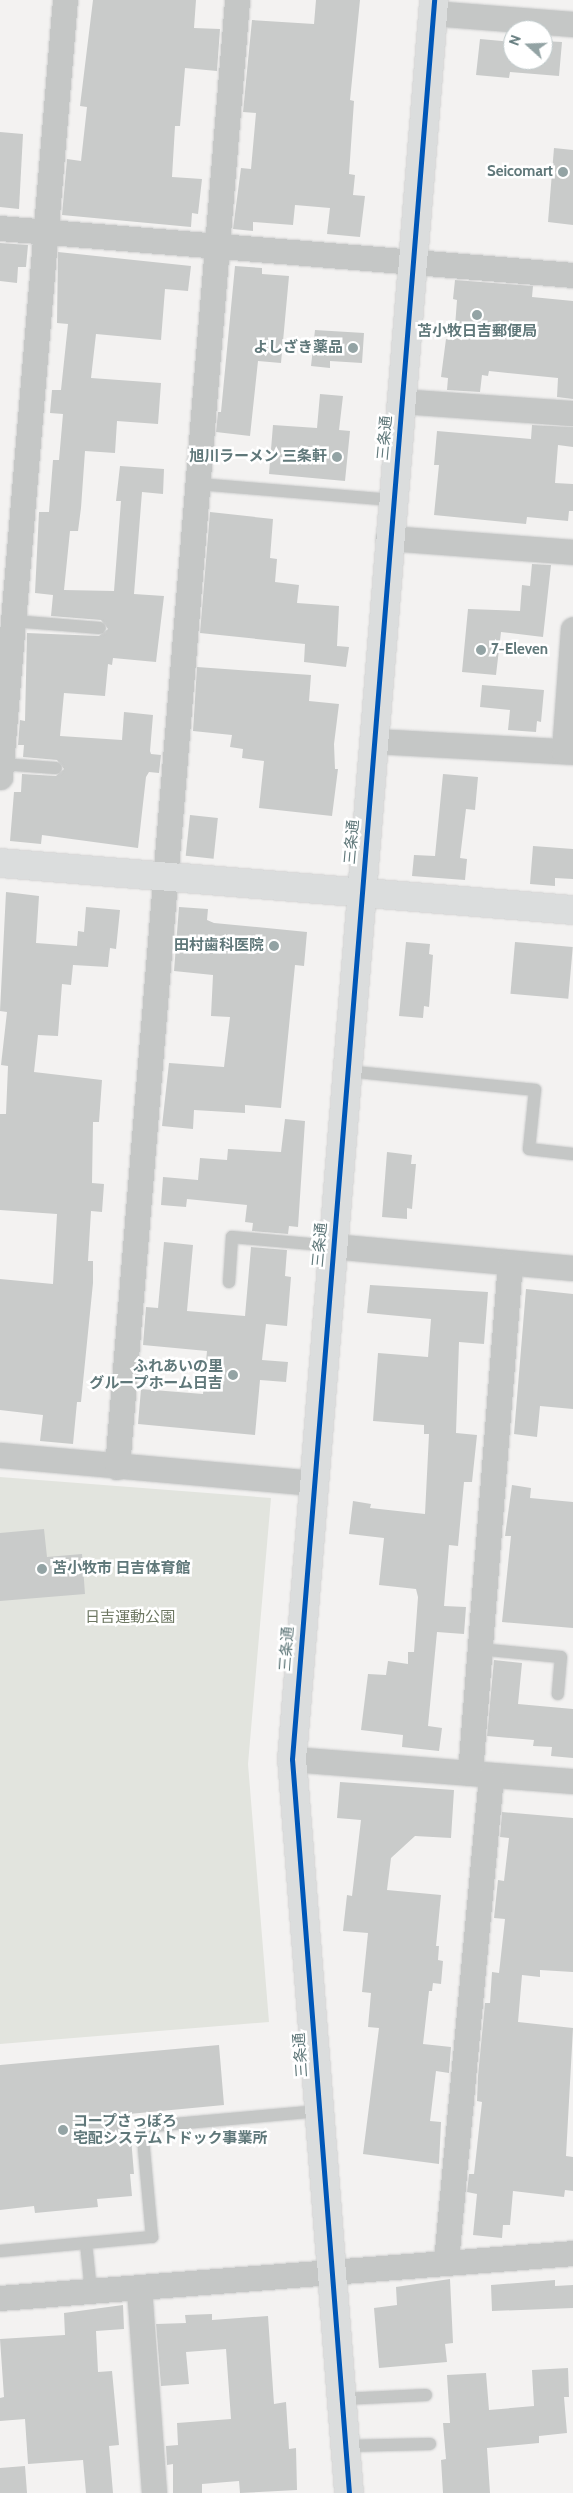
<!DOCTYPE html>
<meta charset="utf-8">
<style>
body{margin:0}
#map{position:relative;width:573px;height:2493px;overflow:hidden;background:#f3f2f1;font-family:Cabin,"Noto Sans JP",sans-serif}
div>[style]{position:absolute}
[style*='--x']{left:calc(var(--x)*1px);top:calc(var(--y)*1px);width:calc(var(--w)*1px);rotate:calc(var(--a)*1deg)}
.green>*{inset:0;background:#e2e4de}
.building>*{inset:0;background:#c9cbca;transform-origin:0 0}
.roads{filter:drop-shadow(0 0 1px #cecfcf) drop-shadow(0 0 1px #cecfcf)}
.lane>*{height:12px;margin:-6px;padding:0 6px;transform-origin:6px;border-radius:6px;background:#c5c7c6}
.street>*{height:25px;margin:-12.5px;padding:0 12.5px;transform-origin:12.5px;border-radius:12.5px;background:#c5c7c6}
.secondary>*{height:28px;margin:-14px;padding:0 14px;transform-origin:14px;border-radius:14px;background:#dbdddd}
.cycleway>*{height:5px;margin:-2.5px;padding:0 2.5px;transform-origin:2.5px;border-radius:2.5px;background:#0057b8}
.dots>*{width:14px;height:14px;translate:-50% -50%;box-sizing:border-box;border:2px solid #fff;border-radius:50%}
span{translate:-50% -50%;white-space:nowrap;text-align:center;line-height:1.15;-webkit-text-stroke:5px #fff;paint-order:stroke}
.poi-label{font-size:15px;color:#60787a;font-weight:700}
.right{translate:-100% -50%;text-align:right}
.left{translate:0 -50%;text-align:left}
.street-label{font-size:15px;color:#60787a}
.park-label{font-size:15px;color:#6d7762}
.north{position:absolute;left:503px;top:20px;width:50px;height:50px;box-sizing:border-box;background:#fff;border:1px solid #bfc9ca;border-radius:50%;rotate:290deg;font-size:14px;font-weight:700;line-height:20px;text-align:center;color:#60787a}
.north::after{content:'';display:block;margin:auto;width:18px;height:22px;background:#93a3a4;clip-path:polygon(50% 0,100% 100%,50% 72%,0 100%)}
</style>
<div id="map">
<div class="green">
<div style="clip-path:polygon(0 1477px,271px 1498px,248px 1764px,269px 2022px,0 2044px)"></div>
</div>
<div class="building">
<div style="clip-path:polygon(93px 0,196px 0,194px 28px,220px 29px,217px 71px,185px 68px,180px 126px,175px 126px,172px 177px,202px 179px,198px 214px,192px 213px,191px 227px,62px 215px,67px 159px,81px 161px,87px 107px,80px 106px)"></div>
<div style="clip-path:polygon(316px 0,360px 0,350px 100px,354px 101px,349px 174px,355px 175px,353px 195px,365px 196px,360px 237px,327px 234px,330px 208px,295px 205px,293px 225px,253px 222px,253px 231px,233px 229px,241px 168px,251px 169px,256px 113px,243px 112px,252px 20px,314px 24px)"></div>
<div style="clip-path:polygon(480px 39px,513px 42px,513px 60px,543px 60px,543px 41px,562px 42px,559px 76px,510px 72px,509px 78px,476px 75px)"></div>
<div style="clip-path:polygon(0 132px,23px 134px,19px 209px,0 207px)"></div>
<div style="clip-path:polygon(554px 148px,573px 150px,573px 225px,548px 222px)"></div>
<div style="clip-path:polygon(0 243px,28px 245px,26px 267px,18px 267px,17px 283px,0 281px)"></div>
<div style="clip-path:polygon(58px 252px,191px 266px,188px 291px,165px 289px,161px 340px,96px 334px,91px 378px,161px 383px,158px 424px,117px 421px,115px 453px,85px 451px,81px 508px,78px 531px,70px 531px,64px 590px,114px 591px,121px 501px,116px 501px,120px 466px,164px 469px,163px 494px,142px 492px,134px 594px,164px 596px,156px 662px,113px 658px,112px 665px,108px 664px,105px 696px,64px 693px,60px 736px,122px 740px,124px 712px,153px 715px,150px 751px,151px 754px,161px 755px,159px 773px,149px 772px,146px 777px,138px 848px,42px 835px,41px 844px,10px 841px,14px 792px,21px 792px,22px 774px,56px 776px,64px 769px,57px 760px,23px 757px,24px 745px,18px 745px,20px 720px,25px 721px,27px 633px,99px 636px,108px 629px,101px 620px,51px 616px,53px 595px,35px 593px,39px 512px,49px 512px,53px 460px,59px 460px,63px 414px,50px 413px,52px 390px,61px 390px,68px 324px,57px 323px)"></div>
<div style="clip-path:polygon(235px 266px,262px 268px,262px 274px,289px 276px,281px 363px,258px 361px,250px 436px,216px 432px,218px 412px,221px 412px)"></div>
<div style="clip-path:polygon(455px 280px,533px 286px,532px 297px,573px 301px,573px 399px,557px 397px,558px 378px,489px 371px,488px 376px,482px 375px,480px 392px,447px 390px,448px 378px,441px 377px,446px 339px,454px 340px,457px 300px,453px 299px)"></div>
<div style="clip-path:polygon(315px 330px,364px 333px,362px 363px,330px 361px,330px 368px,311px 366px)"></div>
<div style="clip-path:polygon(320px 394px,343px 396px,339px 430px,350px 431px,345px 481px,269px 474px,273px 425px,317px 428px)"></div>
<div style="clip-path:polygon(532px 425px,573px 427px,573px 447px,558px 445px,555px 483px,573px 484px,573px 511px,569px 511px,568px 521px,527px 517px,526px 524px,434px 515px,439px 465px,434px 465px,437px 431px,531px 439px)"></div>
<div style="clip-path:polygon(210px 512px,273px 519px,270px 558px,277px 559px,275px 582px,299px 585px,297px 603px,339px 606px,337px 646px,349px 647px,346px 667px,304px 662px,305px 644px,200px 633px)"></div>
<div style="clip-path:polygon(532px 564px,551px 565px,543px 637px,501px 632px,496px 675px,462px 672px,468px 609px,520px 611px,522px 585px,530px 586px)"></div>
<div style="clip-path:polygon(197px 667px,311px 675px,309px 701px,339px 704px,334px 744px,335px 769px,338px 769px,332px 816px,259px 808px,264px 761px,242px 758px,243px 749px,230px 747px,232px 735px,193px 731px)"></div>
<div style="clip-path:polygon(482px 685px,544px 690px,541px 722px,537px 721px,536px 732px,508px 730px,510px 710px,480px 707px)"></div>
<div style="clip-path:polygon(443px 774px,478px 777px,475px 810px,466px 809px,460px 858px,467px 859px,465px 880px,412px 876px,414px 855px,435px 856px)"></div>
<div style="left:190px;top:815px;width:28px;height:41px;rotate:6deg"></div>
<div style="clip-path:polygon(533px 846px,573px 849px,573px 879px,555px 878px,555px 886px,530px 884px)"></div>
<div style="clip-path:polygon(6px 892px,39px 896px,36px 943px,77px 946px,78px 931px,84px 932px,86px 907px,120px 910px,116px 949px,110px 948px,108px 967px,73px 965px,71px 985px,62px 984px,58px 1036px,38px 1035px,34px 1072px,102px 1080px,99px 1122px,93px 1122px,92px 1183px,104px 1184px,102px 1212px,91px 1211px,88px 1261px,93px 1261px,93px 1283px,81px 1402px,77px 1402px,73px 1444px,40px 1441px,43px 1415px,0 1410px,0 1279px,53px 1284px,57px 1214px,0 1210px,0 1114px,6px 1114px,8px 1066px,1px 1065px,7px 1012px,0 1011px)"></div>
<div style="clip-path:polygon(179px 907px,208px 909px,207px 920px,214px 923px,307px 932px,304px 966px,295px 965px,281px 1108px,245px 1105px,245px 1113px,194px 1110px,193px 1129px,162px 1126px,169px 1063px,224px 1067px,230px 1017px,211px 1016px,213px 975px,174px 971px)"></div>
<div style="clip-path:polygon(406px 942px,430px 944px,429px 954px,433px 955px,429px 1007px,424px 1006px,423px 1018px,399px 1016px)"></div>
<div style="left:515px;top:942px;width:58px;height:52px;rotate:5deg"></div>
<div style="clip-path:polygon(285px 1119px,305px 1121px,298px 1227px,289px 1226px,288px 1234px,252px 1231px,253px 1223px,245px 1222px,247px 1205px,187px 1199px,186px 1207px,161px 1205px,163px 1177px,198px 1180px,200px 1158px,227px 1160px,228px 1149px,281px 1152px)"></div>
<div style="clip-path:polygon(387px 1152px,412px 1155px,411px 1164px,416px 1164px,412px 1209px,407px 1208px,407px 1219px,382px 1217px)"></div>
<div style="clip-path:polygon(164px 1242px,193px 1245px,187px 1311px,245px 1316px,251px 1247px,287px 1250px,285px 1276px,291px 1277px,287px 1326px,266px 1324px,262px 1360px,288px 1362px,286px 1382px,260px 1380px,255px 1435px,138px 1424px,141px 1389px,203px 1394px,207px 1351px,143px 1345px,146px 1307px,158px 1308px)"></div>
<div style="clip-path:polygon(370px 1285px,488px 1292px,484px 1344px,459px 1342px,456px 1433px,477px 1435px,472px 1482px,464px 1482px,458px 1546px,449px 1545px,444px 1606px,466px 1607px,464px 1634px,437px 1632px,428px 1726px,442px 1728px,439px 1751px,402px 1747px,403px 1735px,361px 1730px,368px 1674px,386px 1675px,388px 1661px,408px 1664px,408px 1652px,414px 1652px,418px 1597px,416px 1589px,379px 1585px,384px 1538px,349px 1534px,353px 1501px,371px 1504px,370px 1508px,425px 1514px,429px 1434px,424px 1434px,424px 1425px,373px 1421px,378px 1353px,428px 1357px,431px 1319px,367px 1313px)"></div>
<div style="clip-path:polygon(526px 1289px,573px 1294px,573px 1409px,540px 1406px,537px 1437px,514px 1434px)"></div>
<div style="clip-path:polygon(512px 1485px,531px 1488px,530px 1498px,573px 1502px,573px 1628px,502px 1622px,511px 1536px,505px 1536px)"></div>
<div style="clip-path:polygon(44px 1529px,47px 1557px,82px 1554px,85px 1594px,0 1601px,0 1533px)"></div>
<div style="clip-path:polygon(494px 1660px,522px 1663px,518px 1704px,573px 1709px,573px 1758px,551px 1756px,552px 1747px,533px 1746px,534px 1740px,487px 1736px)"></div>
<div style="clip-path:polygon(340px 1782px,454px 1790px,451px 1838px,415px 1836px,391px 1858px,387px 1890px,441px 1895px,436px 1946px,439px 1946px,438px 1960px,443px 1961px,441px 1984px,433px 1983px,432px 1991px,429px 1991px,423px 2044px,451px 2047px,449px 2073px,436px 2071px,430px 2121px,441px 2122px,439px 2164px,363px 2154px,379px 2028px,368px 2027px,371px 1993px,362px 1992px,368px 1933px,343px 1931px,347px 1895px,352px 1896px,361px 1820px,337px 1818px)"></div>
<div style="clip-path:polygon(502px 1812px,573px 1818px,573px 1972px,540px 1970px,540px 1977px,522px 1975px,518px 2022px,573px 2028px,566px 2156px,573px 2157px,573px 2191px,565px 2190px,564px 2197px,513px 2191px,510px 2225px,503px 2225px,502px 2238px,473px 2235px,477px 2194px,467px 2192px,469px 2174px,474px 2174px,482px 2102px,477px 2101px,478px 2076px,485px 2003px,490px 2003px,492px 1972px,499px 1973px,505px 1919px,494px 1918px,498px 1880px,504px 1881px,509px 1838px,500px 1837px)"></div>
<div style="clip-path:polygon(219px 2045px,224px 2105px,129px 2114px,134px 2174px,130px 2174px,132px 2196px,97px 2199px,98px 2207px,35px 2213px,34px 2206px,0 2210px,0 2065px)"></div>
<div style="clip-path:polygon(450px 2279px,453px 2343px,445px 2344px,447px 2362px,379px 2368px,374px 2308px,397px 2305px,396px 2287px)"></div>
<div style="clip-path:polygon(555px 2280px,555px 2286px,573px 2285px,573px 2308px,492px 2311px,491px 2285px)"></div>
<div style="clip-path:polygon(123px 2305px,124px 2329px,96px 2331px,98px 2372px,112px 2371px,119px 2445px,109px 2446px,113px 2493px,86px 2493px,83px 2460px,28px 2464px,25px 2419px,0 2421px,0 2398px,4px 2397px,0 2339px,65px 2335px,64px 2313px)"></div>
<div style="clip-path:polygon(212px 2314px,212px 2320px,268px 2316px,274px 2404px,286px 2402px,289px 2449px,296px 2448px,297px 2490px,240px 2493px,239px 2481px,202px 2484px,202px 2493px,173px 2493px,173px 2464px,167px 2465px,166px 2446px,178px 2445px,177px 2423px,231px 2419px,226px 2349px,186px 2352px,189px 2384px,161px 2386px,156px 2324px,186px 2323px,185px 2315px)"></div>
<div style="clip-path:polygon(568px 2368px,569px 2397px,564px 2397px,567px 2433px,539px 2436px,539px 2443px,487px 2448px,490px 2493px,443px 2493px,441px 2460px,446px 2459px,443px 2423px,450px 2423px,447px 2375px,486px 2373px,489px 2410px,534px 2406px,532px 2370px)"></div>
<div style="clip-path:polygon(25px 2466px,27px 2493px,0 2493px,0 2468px)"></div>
</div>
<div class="roads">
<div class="lane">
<div style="--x:198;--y:484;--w:195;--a:4.7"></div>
<div style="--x:13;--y:621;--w:87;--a:4.6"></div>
<div style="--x:1;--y:764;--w:55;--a:4.2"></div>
<div style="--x:346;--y:1071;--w:190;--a:5.7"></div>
<div style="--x:535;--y:1090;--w:59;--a:95.8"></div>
<div style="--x:529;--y:1149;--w:44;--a:6.5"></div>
<div style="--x:229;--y:1282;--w:45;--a:-86.2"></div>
<div style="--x:232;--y:1237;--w:100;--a:5.1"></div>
<div style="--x:479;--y:1649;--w:82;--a:5.6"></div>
<div style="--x:561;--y:1657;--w:37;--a:95"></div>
<div style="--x:86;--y:2243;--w:48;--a:84.1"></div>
<div style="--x:0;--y:2251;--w:153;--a:-5.3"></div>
<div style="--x:152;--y:2237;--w:110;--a:-95.2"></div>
<div style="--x:142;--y:2127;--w:177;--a:-5.2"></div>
<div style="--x:342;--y:2399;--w:84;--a:-2.7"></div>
<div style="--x:346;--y:2446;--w:84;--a:-1.4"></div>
</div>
<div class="street">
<div style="--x:432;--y:13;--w:141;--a:4.5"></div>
<div style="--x:0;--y:228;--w:575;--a:4.69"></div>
<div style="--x:400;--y:401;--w:173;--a:4"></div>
<div style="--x:388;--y:538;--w:186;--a:4.3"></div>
<div style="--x:373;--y:741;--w:200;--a:3.1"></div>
<div style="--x:564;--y:751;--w:122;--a:-85.8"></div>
<div style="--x:0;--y:777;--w:780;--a:-85.22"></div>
<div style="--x:332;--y:1246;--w:242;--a:5.2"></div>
<div style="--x:0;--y:1455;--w:314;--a:5.1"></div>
<div style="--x:117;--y:1467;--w:1472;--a:-85.32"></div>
<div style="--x:292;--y:1759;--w:282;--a:4.5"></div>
<div style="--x:470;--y:1773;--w:512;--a:-85.52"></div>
<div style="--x:446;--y:2261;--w:488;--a:-84.7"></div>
<div style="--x:139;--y:2288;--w:206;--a:85.8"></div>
<div style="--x:0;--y:2298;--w:575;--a:-4.49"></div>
</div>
<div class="secondary">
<div style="--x:0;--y:863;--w:575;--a:4.69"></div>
<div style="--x:349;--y:2493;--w:736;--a:-94.44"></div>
<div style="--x:292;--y:1759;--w:1765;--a:-85.38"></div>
</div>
</div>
<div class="cycleway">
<div style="--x:349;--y:2493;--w:736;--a:-94.44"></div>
<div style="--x:292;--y:1759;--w:1765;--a:-85.38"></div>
</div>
<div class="dots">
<div style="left:563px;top:172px;background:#93a3a4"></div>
<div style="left:477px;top:315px;background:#93a3a4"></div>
<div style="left:353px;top:348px;background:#93a3a4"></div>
<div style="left:337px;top:457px;background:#93a3a4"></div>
<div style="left:481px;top:650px;background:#93a3a4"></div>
<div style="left:274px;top:946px;background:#93a3a4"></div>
<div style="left:233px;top:1375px;background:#93a3a4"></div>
<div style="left:42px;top:1569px;background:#93a3a4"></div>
<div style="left:63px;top:2130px;background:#93a3a4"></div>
</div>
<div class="poi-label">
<span class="right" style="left:553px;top:172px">Seicomart</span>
<span style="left:477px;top:332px">苫小牧日吉郵便局</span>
<span class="right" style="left:343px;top:348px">よしざき薬品</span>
<span class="right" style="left:327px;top:457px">旭川ラーメン 三条軒</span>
<span class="left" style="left:491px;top:650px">7-Eleven</span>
<span class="right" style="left:264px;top:946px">田村歯科医院</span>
<span class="right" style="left:223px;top:1375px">ふれあいの里<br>グループホーム日吉</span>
<span class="left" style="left:52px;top:1569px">苫小牧市 日吉体育館</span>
<span class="left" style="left:73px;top:2130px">コープさっぽろ<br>宅配システムトドック事業所</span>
</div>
<div class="street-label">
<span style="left:385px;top:438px;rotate:-85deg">三条通</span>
<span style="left:352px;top:842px;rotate:-85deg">三条通</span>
<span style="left:320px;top:1245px;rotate:-85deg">三条通</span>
<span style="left:287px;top:1649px;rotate:-86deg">三条通</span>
<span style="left:301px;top:2055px;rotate:-94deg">三条通</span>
</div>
<div class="park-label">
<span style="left:130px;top:1618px">日吉運動公園</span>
</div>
<div class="north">N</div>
</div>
